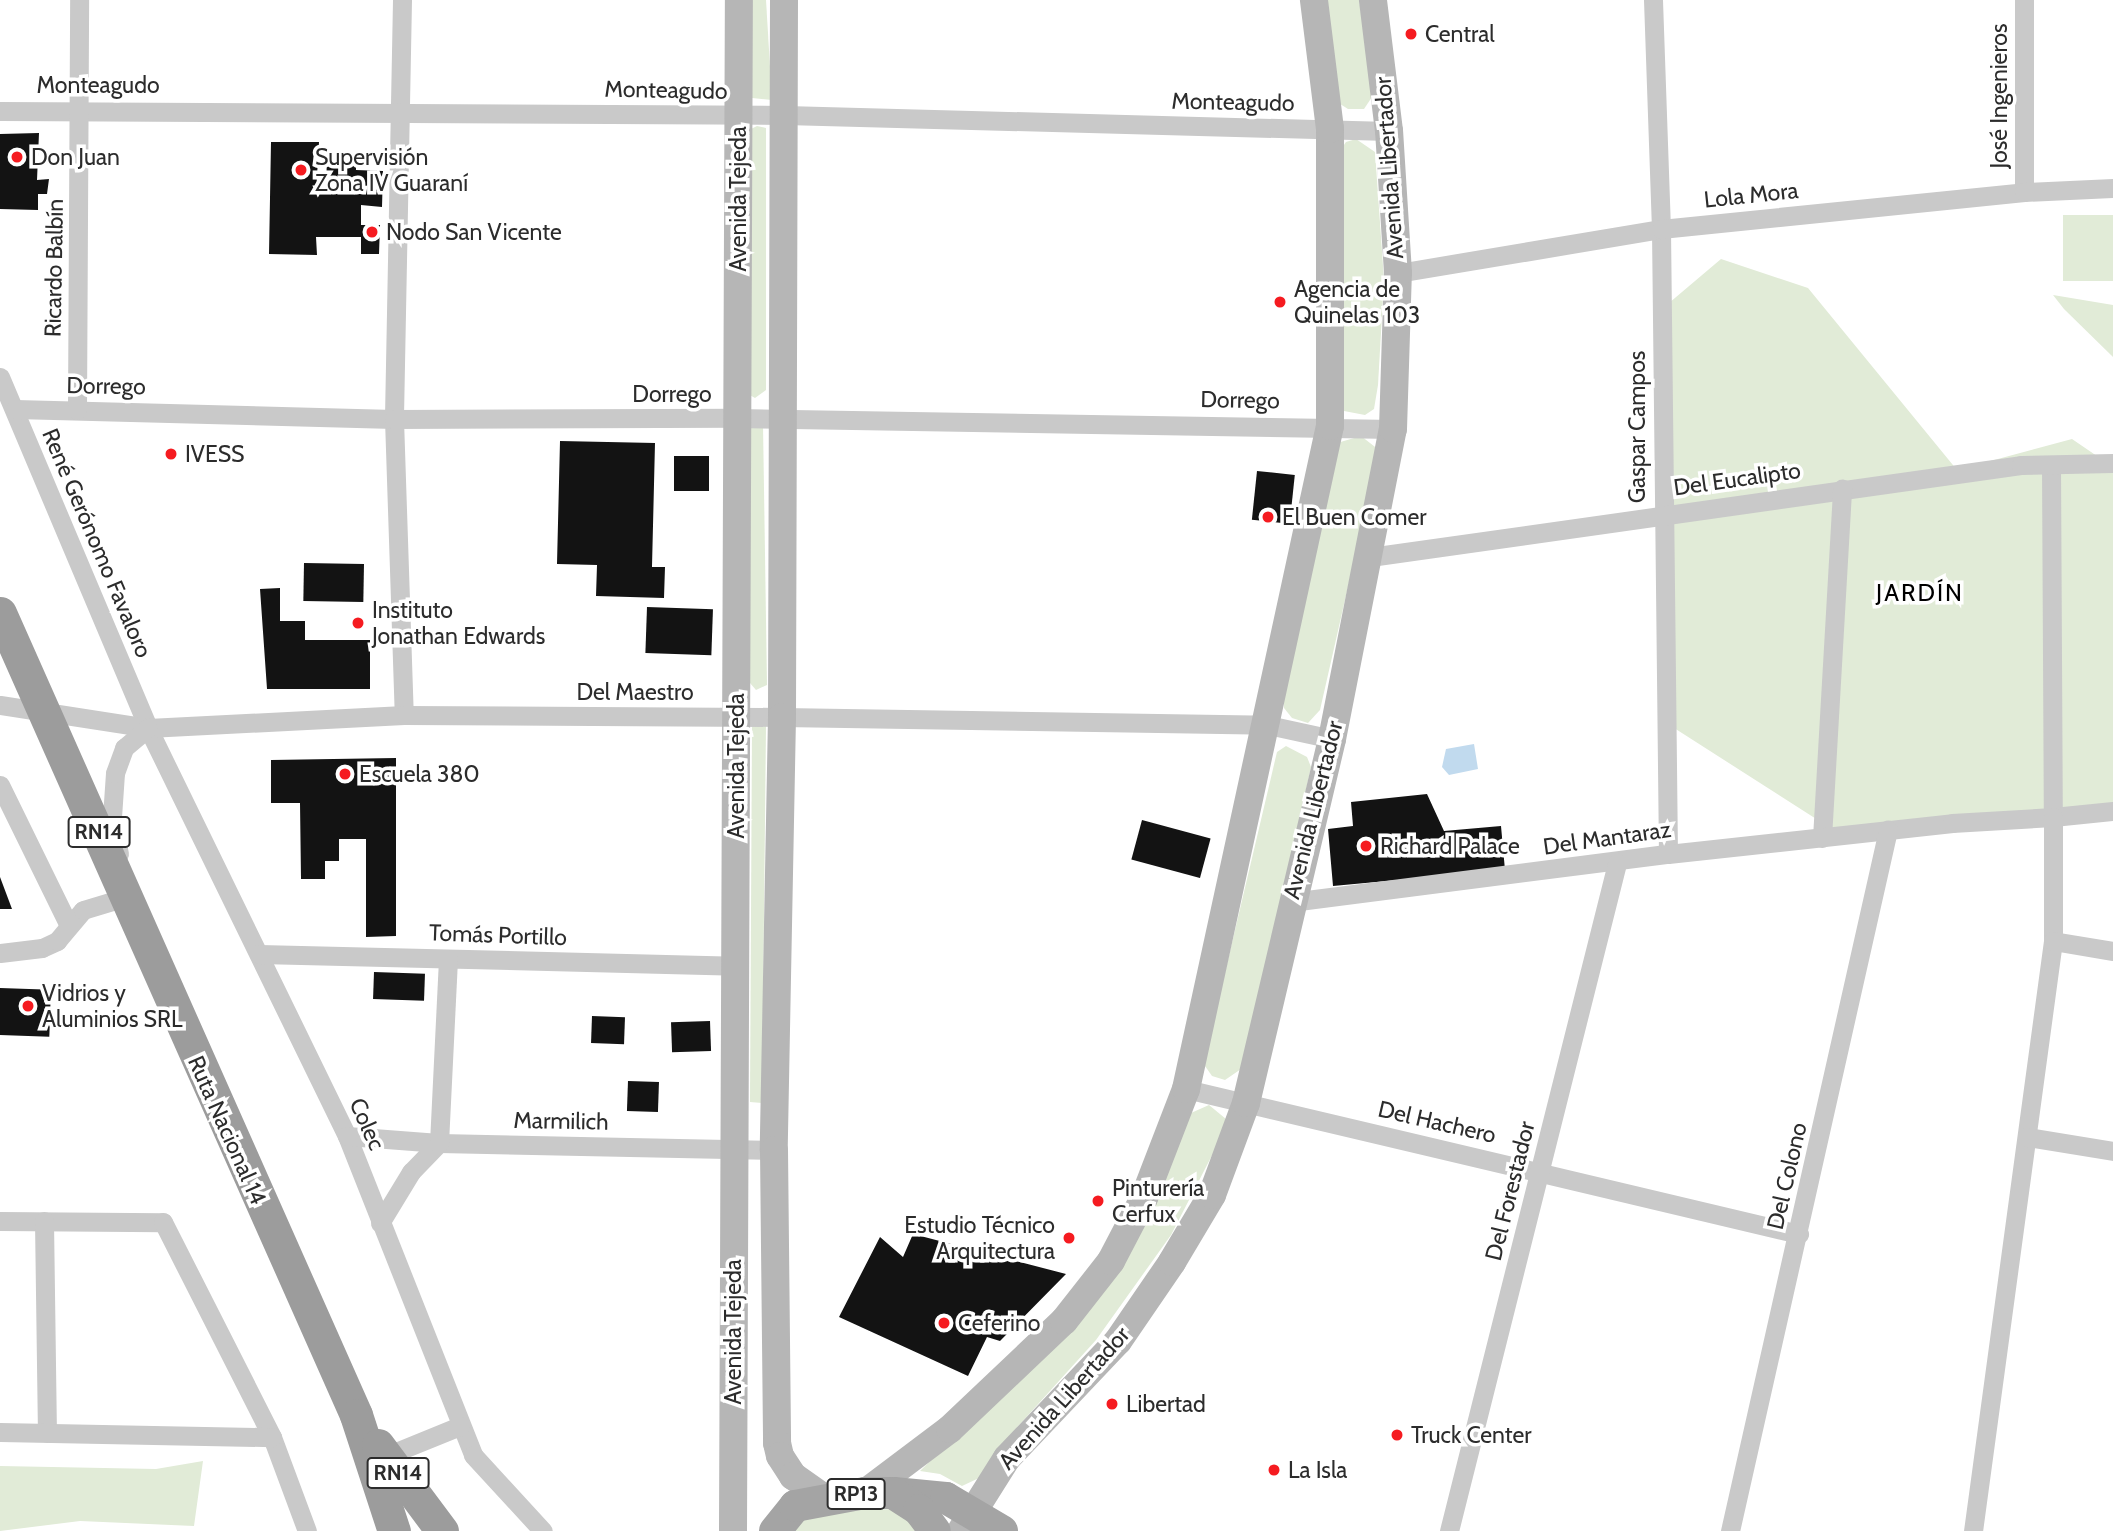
<!DOCTYPE html>
<meta charset="utf-8">
<style>
body{margin:0}
#map{position:relative;width:2113px;height:1531px;overflow:hidden;background:#fff;font-family:Cabin,sans-serif}
div>[style]{position:absolute}
[style*='--x']{left:calc(var(--x)*1px);top:calc(var(--y)*1px);width:calc(var(--w)*1px);rotate:calc(var(--a)*1deg)}
.green>*{inset:0;background:#e1ebd7;transform-origin:0 0}
.water>*{inset:0;background:#c1daee}
.building>*{inset:0;background:#131313;transform-origin:0 0}
.minor>*{height:19px;margin:-9.5px;padding:0 9.5px;transform-origin:9.5px;border-radius:9.5px;background:#c9c9c9}
.secondary>*{height:28px;margin:-14px;padding:0 14px;transform-origin:14px;border-radius:14px;background:#b6b6b6}
.primary>*{height:32px;margin:-16px;padding:0 16px;transform-origin:16px;border-radius:16px;background:#a4a4a4}
.trunk>*{height:33px;margin:-16.5px;padding:0 16.5px;transform-origin:16.5px;border-radius:16.5px;background:#9c9c9c}
.dots>*{width:19px;height:19px;translate:-50% -50%;box-sizing:border-box;border:4px solid #fff;border-radius:50%}
span{translate:-50% -50%;white-space:nowrap;text-align:center;line-height:1.15;-webkit-text-stroke:7px #fff;paint-order:stroke}
.shield-label span{padding:2px 5px;background:#fff;border:2px solid;border-radius:5px;-webkit-text-stroke-width:0}
.shield-label{font-size:21px;color:#2c2c2c;font-weight:700}
.poi-label{font-size:23px;color:#2c2c2c}
.left{translate:0 -50%;text-align:left}
.right{translate:-100% -50%;text-align:right}
.street-label{font-size:23px;color:#2c2c2c}
.neighbourhood-label{font-size:24px;color:#000;letter-spacing:2px}
</style>
<div id="map">
<div class="green">
<div style="clip-path:polygon(751px 0,766px 0,772px 100px,752px 98px)"></div>
<div style="clip-path:polygon(1325px 0,1359px 0,1374px 94px,1364px 109px,1348px 109px,1337px 102px)"></div>
<div style="clip-path:polygon(757px 126px,766px 128px,766px 390px,755px 398px,748px 394px,749px 130px)"></div>
<div style="clip-path:polygon(1356px 139px,1375px 152px,1384px 280px,1378px 385px,1374px 409px,1365px 415px,1344px 411px,1340px 400px,1339px 152px,1346px 142px)"></div>
<div style="left:2113px;top:215px;width:66px;height:50px;rotate:90deg"></div>
<div style="clip-path:polygon(1721px 259px,1808px 288px,1957px 470px,2072px 439px,2113px 467px,2113px 804px,1835px 831px,1671px 726px,1669px 303px)"></div>
<div style="clip-path:polygon(2053px 295px,2113px 305px,2113px 357px,2064px 309px)"></div>
<div style="clip-path:polygon(763px 424px,767px 685px,756px 690px,750px 683px,750px 427px)"></div>
<div style="clip-path:polygon(1361px 436px,1379px 450px,1320px 710px,1308px 723px,1292px 718px,1284px 708px,1284px 699px,1337px 443px)"></div>
<div style="clip-path:polygon(752px 726px,766px 726px,762px 1103px,750px 1102px)"></div>
<div style="clip-path:polygon(1286px 746px,1307px 757px,1311px 767px,1244px 1067px,1225px 1080px,1212px 1076px,1205px 1066px,1206px 1053px,1277px 752px)"></div>
<div style="clip-path:polygon(1209px 1105px,1226px 1119px,1224px 1132px,1171px 1235px,1096px 1340px,1011px 1434px,979px 1478px,962px 1486px,940px 1474px,920px 1471px,1103px 1291px,1191px 1113px)"></div>
<div style="clip-path:polygon(203px 1461px,194px 1526px,80px 1521px,0 1531px,0 1466px,156px 1469px)"></div>
<div style="clip-path:polygon(894px 1509px,920px 1531px,792px 1531px,801px 1519px,819px 1511px)"></div>
</div>
<div class="water">
<div style="clip-path:polygon(1474px 744px,1478px 769px,1449px 775px,1442px 767px,1446px 749px)"></div>
</div>
<div class="building">
<div style="clip-path:polygon(39px 133px,37px 180px,49px 179px,47px 194px,38px 194px,38px 210px,0 209px,0 134px)"></div>
<div style="clip-path:polygon(271px 142px,319px 142px,316px 193px,344px 194px,343px 183px,326px 182px,327px 161px,336px 161px,336px 154px,356px 154px,356px 170px,383px 171px,382px 207px,361px 205px,361px 225px,380px 225px,379px 254px,361px 254px,361px 237px,316px 237px,317px 255px,269px 254px)"></div>
<div style="clip-path:polygon(560px 441px,655px 443px,652px 567px,665px 567px,664px 598px,596px 596px,597px 565px,557px 564px)"></div>
<div style="left:674px;top:456px;width:35px;height:35px"></div>
<div style="left:1257px;top:471px;width:38px;height:49px;rotate:6deg"></div>
<div style="left:304px;top:563px;width:60px;height:38px;rotate:1deg"></div>
<div style="clip-path:polygon(280px 588px,280px 621px,305px 621px,305px 640px,370px 640px,370px 689px,267px 689px,260px 589px)"></div>
<div style="left:647px;top:607px;width:66px;height:46px;rotate:2deg"></div>
<div style="clip-path:polygon(396px 758px,396px 936px,366px 937px,366px 839px,339px 839px,339px 861px,325px 861px,325px 879px,301px 879px,300px 803px,271px 803px,271px 760px)"></div>
<div style="clip-path:polygon(1427px 794px,1444px 831px,1501px 826px,1505px 870px,1333px 886px,1328px 829px,1353px 826px,1351px 802px)"></div>
<div style="left:1142px;top:820px;width:71px;height:41px;rotate:15deg"></div>
<div style="clip-path:polygon(0 877px,12px 909px,0 909px)"></div>
<div style="left:374px;top:972px;width:51px;height:27px;rotate:2deg"></div>
<div style="left:0;top:988px;width:51px;height:47px;rotate:2deg"></div>
<div style="left:592px;top:1016px;width:33px;height:27px;rotate:2deg"></div>
<div style="left:710px;top:1021px;width:30px;height:39px;rotate:88deg"></div>
<div style="left:628px;top:1081px;width:31px;height:30px;rotate:2deg"></div>
<div style="clip-path:polygon(913px 1234px,1066px 1274px,1000px 1341px,987px 1337px,968px 1376px,839px 1317px,880px 1237px,903px 1257px)"></div>
</div>
<div class="minor">
<div style="--x:402;--y:0;--w:419;--a:91.1"></div>
<div style="--x:394;--y:419;--w:296;--a:88.1"></div>
<div style="--x:1653;--y:0;--w:229;--a:88"></div>
<div style="--x:1661;--y:229;--w:625;--a:89.36"></div>
<div style="--x:0;--y:111;--w:785;--a:0.29"></div>
<div style="--x:785;--y:115;--w:604;--a:1.52"></div>
<div style="--x:2024;--y:192;--w:192;--a:-90"></div>
<div style="--x:1398;--y:273;--w:267;--a:-9.5"></div>
<div style="--x:1661;--y:229;--w:365;--a:-5.8"></div>
<div style="--x:2024;--y:192;--w:89;--a:-2.6"></div>
<div style="--x:0;--y:377;--w:381;--a:67.1"></div>
<div style="--x:148;--y:728;--w:454;--a:64"></div>
<div style="--x:347;--y:1136;--w:343;--a:68.4"></div>
<div style="--x:473;--y:1455;--w:103;--a:47.4"></div>
<div style="--x:15;--y:409;--w:379;--a:1.5"></div>
<div style="--x:394;--y:419;--w:343;--a:-0.2"></div>
<div style="--x:737;--y:418;--w:656;--a:0.96"></div>
<div style="--x:77;--y:410;--w:410;--a:-89.7"></div>
<div style="--x:2051;--y:465;--w:352;--a:89.7"></div>
<div style="--x:2053;--y:817;--w:60;--a:-5.7"></div>
<div style="--x:1370;--y:557;--w:657;--a:-8.04"></div>
<div style="--x:2021;--y:465;--w:92;--a:-1.2"></div>
<div style="--x:0;--y:705;--w:150;--a:8.8"></div>
<div style="--x:148;--y:728;--w:256;--a:-2.9"></div>
<div style="--x:404;--y:715;--w:378;--a:0.3"></div>
<div style="--x:782;--y:717;--w:486;--a:0.9"></div>
<div style="--x:1268;--y:725;--w:66;--a:12.3"></div>
<div style="--x:0;--y:785;--w:155;--a:63.9"></div>
<div style="--x:1822;--y:838;--w:350;--a:-86.7"></div>
<div style="--x:119;--y:854;--w:38;--a:-101"></div>
<div style="--x:112;--y:817;--w:44;--a:-86.1"></div>
<div style="--x:115;--y:773;--w:27;--a:-70"></div>
<div style="--x:124;--y:748;--w:31;--a:-40"></div>
<div style="--x:1291;--y:902;--w:380;--a:-7.3"></div>
<div style="--x:1668;--y:854;--w:286;--a:-6.2"></div>
<div style="--x:1952;--y:823;--w:101;--a:-3.4"></div>
<div style="--x:2053;--y:817;--w:124;--a:90"></div>
<div style="--x:2053;--y:941;--w:595;--a:97.72"></div>
<div style="--x:2053;--y:941;--w:61;--a:9.5"></div>
<div style="--x:0;--y:953;--w:42;--a:-6.8"></div>
<div style="--x:42;--y:948;--w:17;--a:-25"></div>
<div style="--x:57;--y:941;--w:40;--a:-50"></div>
<div style="--x:83;--y:910;--w:45;--a:-16.8"></div>
<div style="--x:259;--y:954;--w:476;--a:1.4"></div>
<div style="--x:1186;--y:1089;--w:630;--a:13.31"></div>
<div style="--x:347;--y:1136;--w:92;--a:4.4"></div>
<div style="--x:439;--y:1143;--w:335;--a:1.2"></div>
<div style="--x:2027;--y:1137;--w:87;--a:9.2"></div>
<div style="--x:0;--y:1221;--w:163;--a:0.4"></div>
<div style="--x:163;--y:1222;--w:241;--a:63.1"></div>
<div style="--x:272;--y:1437;--w:100;--a:69.6"></div>
<div style="--x:44;--y:1221;--w:212;--a:89.2"></div>
<div style="--x:380;--y:1223;--w:60;--a:-58.7"></div>
<div style="--x:411;--y:1172;--w:40;--a:-46"></div>
<div style="--x:439;--y:1143;--w:184;--a:-87.2"></div>
<div style="--x:0;--y:1432;--w:272;--a:1.1"></div>
<div style="--x:386;--y:1456;--w:80;--a:-22.1"></div>
<div style="--x:1449;--y:1531;--w:689;--a:-75.88"></div>
<div style="--x:1730;--y:1531;--w:719;--a:-77.3"></div>
</div>
<div class="secondary">
<div style="--x:784;--y:0;--w:717;--a:90.16"></div>
<div style="--x:782;--y:717;--w:433;--a:91.1"></div>
<div style="--x:774;--y:1150;--w:293;--a:89.4"></div>
<div style="--x:777;--y:1443;--w:13;--a:77"></div>
<div style="--x:780;--y:1456;--w:24;--a:57"></div>
<div style="--x:793;--y:1476;--w:39;--a:35"></div>
<div style="--x:865;--y:1493;--w:106;--a:-37"></div>
<div style="--x:950;--y:1429;--w:157;--a:-43.5"></div>
<div style="--x:1064;--y:1321;--w:76;--a:-51.9"></div>
<div style="--x:1111;--y:1261;--w:71;--a:-62.4"></div>
<div style="--x:1144;--y:1198;--w:117;--a:-68.9"></div>
<div style="--x:1186;--y:1089;--w:678;--a:-77.75"></div>
<div style="--x:1330;--y:426;--w:297;--a:-90"></div>
<div style="--x:1330;--y:129;--w:130;--a:-97.1"></div>
<div style="--x:733;--y:1531;--w:1531;--a:-89.78"></div>
<div style="--x:961;--y:1531;--w:86;--a:-57.8"></div>
<div style="--x:1007;--y:1458;--w:161;--a:-46.5"></div>
<div style="--x:1118;--y:1341;--w:96;--a:-55.6"></div>
<div style="--x:1172;--y:1262;--w:78;--a:-59.2"></div>
<div style="--x:1212;--y:1195;--w:98;--a:-69.7"></div>
<div style="--x:1246;--y:1103;--w:374;--a:-76.7"></div>
<div style="--x:1332;--y:739;--w:316;--a:-78.9"></div>
<div style="--x:1393;--y:429;--w:156;--a:-88.2"></div>
<div style="--x:1398;--y:273;--w:142;--a:-93.6"></div>
<div style="--x:1389;--y:131;--w:132;--a:-97"></div>
</div>
<div class="primary">
<div style="--x:894;--y:1493;--w:52;--a:5.5"></div>
<div style="--x:946;--y:1498;--w:65;--a:30.5"></div>
<div style="--x:775;--y:1531;--w:32;--a:-51"></div>
<div style="--x:795;--y:1506;--w:71;--a:-10.5"></div>
<div style="--x:865;--y:1493;--w:28;--a:0"></div>
<div style="--x:893;--y:1493;--w:31;--a:33"></div>
<div style="--x:919;--y:1510;--w:26;--a:53"></div>
</div>
<div class="trunk">
<div style="--x:0;--y:613;--w:877;--a:66.06"></div>
<div style="--x:356;--y:1415;--w:122;--a:71.9"></div>
<div style="--x:378;--y:1445;--w:107;--a:53.3"></div>
</div>
<div class="dots">
<div style="left:1411px;top:34px;background:#f51b20"></div>
<div style="left:17px;top:157px;background:#f51b20"></div>
<div style="left:301px;top:170px;background:#f51b20"></div>
<div style="left:372px;top:232px;background:#f51b20"></div>
<div style="left:1280px;top:302px;background:#f51b20"></div>
<div style="left:171px;top:454px;background:#f51b20"></div>
<div style="left:1268px;top:517px;background:#f51b20"></div>
<div style="left:358px;top:623px;background:#f51b20"></div>
<div style="left:345px;top:774px;background:#f51b20"></div>
<div style="left:1366px;top:846px;background:#f51b20"></div>
<div style="left:28px;top:1006px;background:#f51b20"></div>
<div style="left:1098px;top:1201px;background:#f51b20"></div>
<div style="left:1069px;top:1238px;background:#f51b20"></div>
<div style="left:944px;top:1323px;background:#f51b20"></div>
<div style="left:1112px;top:1404px;background:#f51b20"></div>
<div style="left:1397px;top:1435px;background:#f51b20"></div>
<div style="left:1274px;top:1470px;background:#f51b20"></div>
</div>
<div class="shield-label">
<span style="left:99px;top:832px">RN14</span>
<span style="left:398px;top:1473px">RN14</span>
<span style="left:856px;top:1494px">RP13</span>
</div>
<div class="poi-label">
<span class="left" style="left:1425px;top:34px">Central</span>
<span class="left" style="left:31px;top:157px">Don Juan</span>
<span class="left" style="left:315px;top:170px">Supervisión<br>Zona IV Guaraní</span>
<span class="left" style="left:386px;top:232px">Nodo San Vicente</span>
<span class="left" style="left:1294px;top:302px">Agencia de<br>Quinelas 103</span>
<span class="left" style="left:185px;top:454px">IVESS</span>
<span class="left" style="left:1282px;top:517px">El Buen Comer</span>
<span class="left" style="left:372px;top:623px">Instituto<br>Jonathan Edwards</span>
<span class="left" style="left:359px;top:774px">Escuela 380</span>
<span class="left" style="left:1380px;top:846px">Richard Palace</span>
<span class="left" style="left:42px;top:1006px">Vidrios y<br>Aluminios SRL</span>
<span class="left" style="left:1112px;top:1201px">Pinturería<br>Cerfux</span>
<span class="right" style="left:1055px;top:1238px">Estudio Técnico<br>Arquitectura</span>
<span class="left" style="left:958px;top:1323px">Ceferino</span>
<span class="left" style="left:1126px;top:1404px">Libertad</span>
<span class="left" style="left:1411px;top:1435px">Truck Center</span>
<span class="left" style="left:1288px;top:1470px">La Isla</span>
</div>
<div class="street-label">
<span style="left:98px;top:85px">Monteagudo</span>
<span style="left:666px;top:90px;rotate:1deg">Monteagudo</span>
<span style="left:1999px;top:96px;rotate:-90deg">José Ingenieros</span>
<span style="left:1233px;top:102px;rotate:1deg">Monteagudo</span>
<span style="left:1389px;top:168px;rotate:-94deg">Avenida Libertador</span>
<span style="left:1751px;top:195px;rotate:-6deg">Lola Mora</span>
<span style="left:738px;top:199px;rotate:-90deg">Avenida Tejeda</span>
<span style="left:54px;top:268px;rotate:-89deg">Ricardo Balbín</span>
<span style="left:106px;top:386px;rotate:1deg">Dorrego</span>
<span style="left:672px;top:394px">Dorrego</span>
<span style="left:1240px;top:400px;rotate:1deg">Dorrego</span>
<span style="left:1637px;top:427px;rotate:-90deg">Gaspar Campos</span>
<span style="left:1737px;top:479px;rotate:-8deg">Del Eucalipto</span>
<span style="left:97px;top:543px;rotate:67deg">René Gerónomo Favaloro</span>
<span style="left:635px;top:692px">Del Maestro</span>
<span style="left:736px;top:766px;rotate:-90deg">Avenida Tejeda</span>
<span style="left:1313px;top:810px;rotate:-76deg">Avenida Libertador</span>
<span style="left:1607px;top:838px;rotate:-8deg">Del Mantaraz</span>
<span style="left:498px;top:935px;rotate:2deg">Tomás Portillo</span>
<span style="left:561px;top:1121px;rotate:1deg">Marmilich</span>
<span style="left:1437px;top:1122px;rotate:13deg">Del Hachero</span>
<span style="left:367px;top:1124px;rotate:66deg">Colec</span>
<span style="left:227px;top:1130px;rotate:66deg">Ruta Nacional 14</span>
<span style="left:1787px;top:1176px;rotate:-77deg">Del Colono</span>
<span style="left:1510px;top:1191px;rotate:-76deg">Del Forestador</span>
<span style="left:733px;top:1332px;rotate:-90deg">Avenida Tejeda</span>
<span style="left:1064px;top:1398px;rotate:-48deg">Avenida Libertador</span>
</div>
<div class="neighbourhood-label">
<span style="left:1920px;top:593px">JARDÍN</span>
</div>
</div>
